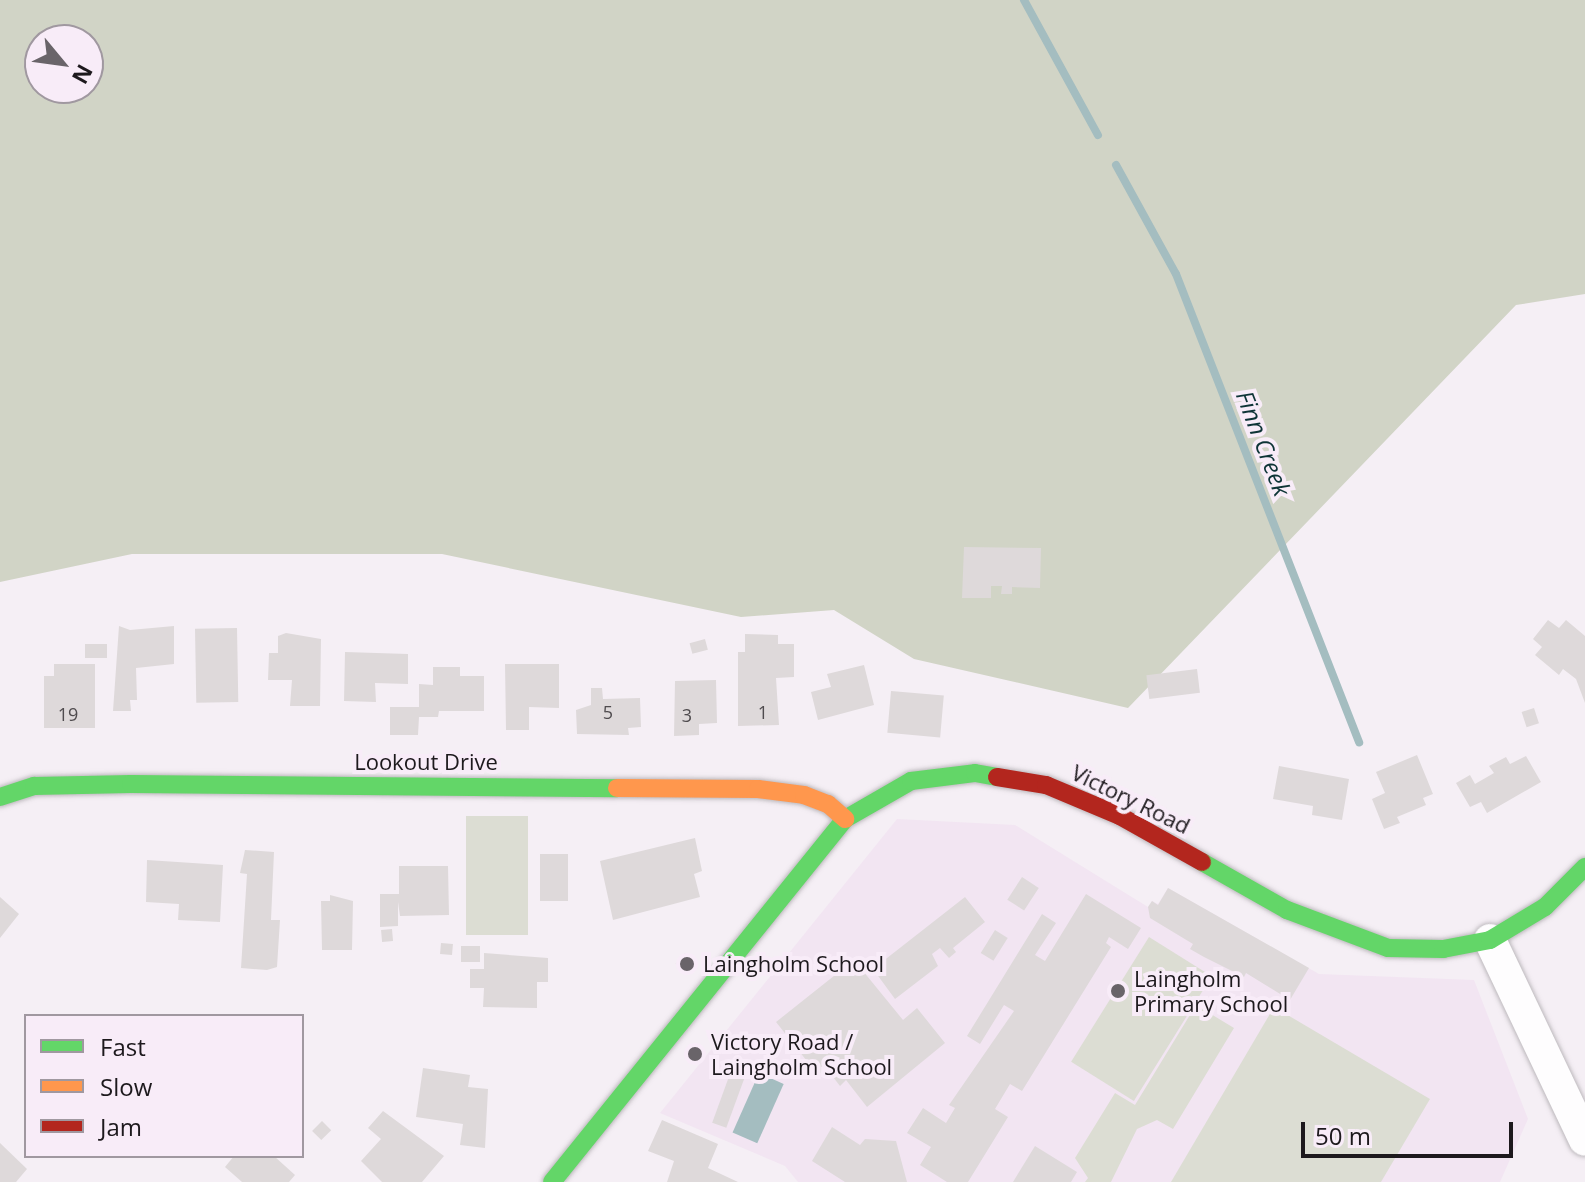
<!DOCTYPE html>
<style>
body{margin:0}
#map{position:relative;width:1585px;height:1182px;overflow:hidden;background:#f5eff5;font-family:"Open Sans",sans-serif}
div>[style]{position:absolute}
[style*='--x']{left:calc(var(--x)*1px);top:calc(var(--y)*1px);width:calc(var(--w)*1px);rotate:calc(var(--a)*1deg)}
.built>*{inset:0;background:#f2e5f2}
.green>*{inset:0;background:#dcddd3;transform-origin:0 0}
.forest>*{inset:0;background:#d1d4c6}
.water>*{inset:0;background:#a4bdc0;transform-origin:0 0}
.stream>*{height:8px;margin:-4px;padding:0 4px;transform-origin:4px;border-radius:4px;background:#a4bdc0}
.building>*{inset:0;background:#ded9da;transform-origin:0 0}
.roads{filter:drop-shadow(0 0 2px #bdb9bd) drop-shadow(0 0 2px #bdb9bd)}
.street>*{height:32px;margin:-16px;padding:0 16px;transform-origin:16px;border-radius:16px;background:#fefdfe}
.fast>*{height:18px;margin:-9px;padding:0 9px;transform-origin:9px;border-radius:9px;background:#63d668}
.slow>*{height:18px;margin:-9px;padding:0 9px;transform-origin:9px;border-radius:9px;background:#ff974d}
.jam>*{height:18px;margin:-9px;padding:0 9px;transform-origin:9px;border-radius:9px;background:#b3261e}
.dots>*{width:22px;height:22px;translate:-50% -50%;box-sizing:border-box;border:4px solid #f8ecf8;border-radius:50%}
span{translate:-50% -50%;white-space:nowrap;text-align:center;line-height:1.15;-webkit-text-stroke:8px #f8ecf8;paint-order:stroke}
.number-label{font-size:18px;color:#4f4b4e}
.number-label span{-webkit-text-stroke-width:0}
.street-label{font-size:22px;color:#1d191d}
.poi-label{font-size:22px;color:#1d191d}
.left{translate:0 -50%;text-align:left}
.water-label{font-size:24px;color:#0d3436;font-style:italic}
.legend{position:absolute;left:24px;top:1014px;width:280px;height:144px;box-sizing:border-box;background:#f8ecf8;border:2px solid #a098a0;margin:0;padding:10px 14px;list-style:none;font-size:24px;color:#1d191d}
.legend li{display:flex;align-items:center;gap:16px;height:40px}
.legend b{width:40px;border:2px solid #a098a0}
.north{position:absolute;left:24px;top:24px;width:80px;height:80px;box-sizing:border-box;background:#f8ecf8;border:2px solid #a098a0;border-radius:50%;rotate:119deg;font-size:22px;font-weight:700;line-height:32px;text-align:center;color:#1d191d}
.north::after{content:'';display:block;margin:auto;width:28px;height:36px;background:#696469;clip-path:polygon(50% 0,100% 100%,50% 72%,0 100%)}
.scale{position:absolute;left:1301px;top:1122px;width:212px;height:36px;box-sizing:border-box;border:4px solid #1d191d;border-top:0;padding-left:10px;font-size:24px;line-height:28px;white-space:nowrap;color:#1d191d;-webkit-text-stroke:6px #f8ecf8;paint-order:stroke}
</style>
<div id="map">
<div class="built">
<div style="clip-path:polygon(897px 819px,1015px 825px,1148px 907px,1152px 901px,1158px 904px,1168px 888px,1319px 974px,1474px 980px,1528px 1119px,1500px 1182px,798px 1182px,785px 1166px,660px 1113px)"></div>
</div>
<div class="green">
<div style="left:528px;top:816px;width:119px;height:62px;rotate:90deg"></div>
<div style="left:1149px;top:937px;width:74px;height:147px;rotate:32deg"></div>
<div style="clip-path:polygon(1196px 1005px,1234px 1028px,1173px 1129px,1157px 1120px,1137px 1129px,1111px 1182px,1085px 1182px,1088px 1178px,1075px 1158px,1115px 1093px,1135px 1105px)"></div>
<div style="clip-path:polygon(1274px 1007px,1430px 1099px,1381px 1182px,1171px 1182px)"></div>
</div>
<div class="forest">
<div style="clip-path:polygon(evenodd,0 0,1585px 0,1585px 294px,1516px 305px,1128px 708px,914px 659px,834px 610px,741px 617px,442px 554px,132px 554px,0 582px,0 0,40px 40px,88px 40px,88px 88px,40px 88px,40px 40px)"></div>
</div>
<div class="water">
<div style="left:759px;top:1073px;width:27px;height:65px;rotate:24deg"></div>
</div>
<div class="stream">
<div style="--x:1024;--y:0;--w:154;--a:61.3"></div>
<div style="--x:1116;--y:165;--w:124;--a:61.2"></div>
<div style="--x:1176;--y:274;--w:503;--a:68.64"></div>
</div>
<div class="building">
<div style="clip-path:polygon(964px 547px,1041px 548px,1040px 588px,1012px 587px,1012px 594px,1001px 594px,1002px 586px,991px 586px,991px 598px,962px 598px)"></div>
<div style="clip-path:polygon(1548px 620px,1559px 628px,1566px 620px,1585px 636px,1585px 703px,1576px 679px,1563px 669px,1559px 675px,1535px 655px,1542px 647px,1533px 639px)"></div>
<div style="clip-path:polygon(119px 626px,130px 630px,174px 626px,174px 664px,136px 668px,137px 700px,130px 700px,131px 711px,113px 711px)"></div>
<div style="left:237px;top:628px;width:74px;height:42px;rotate:89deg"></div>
<div style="clip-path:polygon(286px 633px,321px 639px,320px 706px,290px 706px,292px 680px,268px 680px,269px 653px,278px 653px,278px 636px)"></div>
<div style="clip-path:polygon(745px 634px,778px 635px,778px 644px,794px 644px,794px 677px,776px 678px,779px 725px,738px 726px,738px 652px,745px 652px)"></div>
<div style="left:705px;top:639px;width:11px;height:16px;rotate:75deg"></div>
<div style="left:85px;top:644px;width:22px;height:14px"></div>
<div style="clip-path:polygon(345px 652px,408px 654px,408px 684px,375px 683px,376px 702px,344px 701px)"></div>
<div style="clip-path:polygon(54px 664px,95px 664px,95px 728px,44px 728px,44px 676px,54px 676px)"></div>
<div style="clip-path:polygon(505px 664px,559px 664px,559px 708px,529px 707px,529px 730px,506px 730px)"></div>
<div style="clip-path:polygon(864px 665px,874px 705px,818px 720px,811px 692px,831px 687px,827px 674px)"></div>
<div style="clip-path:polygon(433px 667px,460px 667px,460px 676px,484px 676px,484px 711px,439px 711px,438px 717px,419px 717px,418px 735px,390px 735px,390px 707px,419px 707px,419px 684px,433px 685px)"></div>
<div style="left:1197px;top:669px;width:24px;height:51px;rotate:83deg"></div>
<div style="clip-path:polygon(716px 680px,717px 723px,699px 724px,699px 735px,674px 736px,675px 681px)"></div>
<div style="clip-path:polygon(591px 688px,602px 688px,603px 699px,640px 698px,641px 727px,628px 728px,629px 735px,577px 734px,576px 710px,591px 705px)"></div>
<div style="left:891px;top:691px;width:53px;height:42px;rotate:5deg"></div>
<div style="left:1534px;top:708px;width:16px;height:13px;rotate:72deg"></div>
<div style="clip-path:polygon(1417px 755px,1433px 794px,1423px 798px,1426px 805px,1397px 817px,1400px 823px,1384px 829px,1372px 799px,1385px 793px,1376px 772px)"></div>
<div style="clip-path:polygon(1526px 756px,1541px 782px,1487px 813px,1481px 802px,1470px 807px,1456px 783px,1470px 775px,1475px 784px,1494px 773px,1489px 766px,1506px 757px,1510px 764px)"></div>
<div style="clip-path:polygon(1279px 766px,1349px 779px,1342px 820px,1312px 815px,1313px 806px,1273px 799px)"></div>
<div style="clip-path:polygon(695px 838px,702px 871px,694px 874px,700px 897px,613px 920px,600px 861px)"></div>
<div style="clip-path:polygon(245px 850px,274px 852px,271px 920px,280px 920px,277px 967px,267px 970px,241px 968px,247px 874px,240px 873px)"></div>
<div style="left:568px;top:854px;width:47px;height:28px;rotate:90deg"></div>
<div style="clip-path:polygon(147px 860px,223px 865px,220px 922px,178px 920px,179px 904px,146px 902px)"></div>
<div style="clip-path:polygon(399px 866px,448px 866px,449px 915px,400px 916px,398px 902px,398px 926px,380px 927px,380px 894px,399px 894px)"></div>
<div style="left:1022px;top:877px;width:20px;height:27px;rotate:33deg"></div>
<div style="clip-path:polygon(1168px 888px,1309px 968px,1290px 1000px,1246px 973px,1244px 977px,1204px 957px,1190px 949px,1193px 944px,1150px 918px,1148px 907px,1152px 901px,1158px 905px)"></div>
<div style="clip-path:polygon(1086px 894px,1141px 928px,1128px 949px,1109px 937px,1106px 943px,1111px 947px,1022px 1091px,1010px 1084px,995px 1109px,1008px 1117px,968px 1182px,947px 1182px,920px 1165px,931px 1147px,907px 1133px,923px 1108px,946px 1123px,955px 1108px,949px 1105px,1014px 1011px,1004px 1005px,980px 1044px,967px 1036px,1042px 914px,1056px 923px,1035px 955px,1045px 961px)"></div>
<div style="clip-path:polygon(330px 895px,353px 901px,352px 950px,322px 950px,321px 901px,330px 901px)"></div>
<div style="clip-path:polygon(0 897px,19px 914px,0 938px)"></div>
<div style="clip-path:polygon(965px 897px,985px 922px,953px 948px,956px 952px,949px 958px,940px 948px,932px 954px,938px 966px,895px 999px,873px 969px)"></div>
<div style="left:392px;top:929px;width:12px;height:11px;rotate:85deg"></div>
<div style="left:995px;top:930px;width:15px;height:27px;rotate:32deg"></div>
<div style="left:441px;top:943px;width:12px;height:11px;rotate:5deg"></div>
<div style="left:461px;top:946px;width:19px;height:16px"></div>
<div style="clip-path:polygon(484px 953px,548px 958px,548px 982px,537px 982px,537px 1008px,483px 1007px,484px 988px,470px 988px,470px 969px,484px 969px)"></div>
<div style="left:685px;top:953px;width:13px;height:14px;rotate:42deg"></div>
<div style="clip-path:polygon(854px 960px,903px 1020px,917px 1008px,945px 1043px,867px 1107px,846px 1080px,840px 1086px,826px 1068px,818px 1075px,776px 1022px)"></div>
<div style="clip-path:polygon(423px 1068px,470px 1075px,468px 1087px,488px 1089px,485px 1148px,460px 1145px,463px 1124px,416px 1117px)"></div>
<div style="left:731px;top:1071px;width:15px;height:55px;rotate:20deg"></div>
<div style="clip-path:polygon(383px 1111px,444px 1156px,422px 1182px,382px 1182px,361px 1161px,381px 1139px,368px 1128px)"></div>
<div style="clip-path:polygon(662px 1120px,718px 1144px,708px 1168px,738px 1182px,667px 1182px,674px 1161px,648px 1151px)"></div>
<div style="left:322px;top:1121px;width:13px;height:14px;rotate:45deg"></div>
<div style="clip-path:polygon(832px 1127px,860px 1145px,865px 1139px,896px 1141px,907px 1182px,845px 1182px,812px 1161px)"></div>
<div style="clip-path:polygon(0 1143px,27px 1169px,16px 1182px,0 1182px)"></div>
<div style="clip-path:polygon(1035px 1146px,1077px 1172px,1071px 1182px,1013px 1182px)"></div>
<div style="clip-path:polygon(234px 1156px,274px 1156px,295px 1175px,289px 1182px,242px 1182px,225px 1167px)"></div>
</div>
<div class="roads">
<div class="street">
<div style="--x:1490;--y:940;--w:221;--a:64.6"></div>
</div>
<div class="fast">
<div style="--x:0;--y:797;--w:36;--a:-18"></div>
<div style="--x:34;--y:786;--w:97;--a:-1.2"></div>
<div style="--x:131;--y:784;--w:486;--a:0.5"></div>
<div style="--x:1202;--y:862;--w:98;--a:29.5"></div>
<div style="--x:1287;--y:910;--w:108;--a:20.6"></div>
<div style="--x:1388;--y:948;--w:55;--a:1"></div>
<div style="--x:1443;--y:949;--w:48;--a:-10.8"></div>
<div style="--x:1490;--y:940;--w:64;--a:-31"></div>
<div style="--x:1545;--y:907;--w:57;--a:-45"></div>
<div style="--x:552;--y:1182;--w:466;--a:-51.1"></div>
<div style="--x:845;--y:819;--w:76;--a:-29.9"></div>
<div style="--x:911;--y:781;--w:64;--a:-7.1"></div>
<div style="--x:975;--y:773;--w:22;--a:10"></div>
</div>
<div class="slow">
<div style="--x:617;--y:788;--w:141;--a:0.4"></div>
<div style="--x:758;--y:789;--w:46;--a:7.4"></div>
<div style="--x:804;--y:795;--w:26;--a:21"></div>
<div style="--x:828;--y:804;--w:23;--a:41"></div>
</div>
<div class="jam">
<div style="--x:997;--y:777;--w:50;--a:9.3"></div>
<div style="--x:1046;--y:785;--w:80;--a:22.7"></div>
<div style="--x:1120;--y:816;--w:94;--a:29.3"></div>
</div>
</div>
<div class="dots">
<div style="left:687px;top:964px;background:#696469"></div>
<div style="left:1118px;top:991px;background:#696469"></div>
<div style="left:695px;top:1054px;background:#696469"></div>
</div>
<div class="number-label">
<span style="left:608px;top:712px">5</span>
<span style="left:763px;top:712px">1</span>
<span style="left:68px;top:714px">19</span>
<span style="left:687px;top:715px">3</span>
</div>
<div class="street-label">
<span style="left:426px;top:762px">Lookout Drive</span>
<span style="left:1131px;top:799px;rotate:26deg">Victory Road</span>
</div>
<div class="poi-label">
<span class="left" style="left:703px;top:964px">Laingholm School</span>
<span class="left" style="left:1134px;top:991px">Laingholm<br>Primary School</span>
<span class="left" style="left:711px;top:1054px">Victory Road /<br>Laingholm School</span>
</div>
<div class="water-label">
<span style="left:1264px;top:443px;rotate:69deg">Finn Creek</span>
</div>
<ul class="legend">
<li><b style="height:10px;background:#63d668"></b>Fast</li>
<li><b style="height:10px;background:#ff974d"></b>Slow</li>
<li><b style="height:10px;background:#b3261e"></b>Jam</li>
</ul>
<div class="north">N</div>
<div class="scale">50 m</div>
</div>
